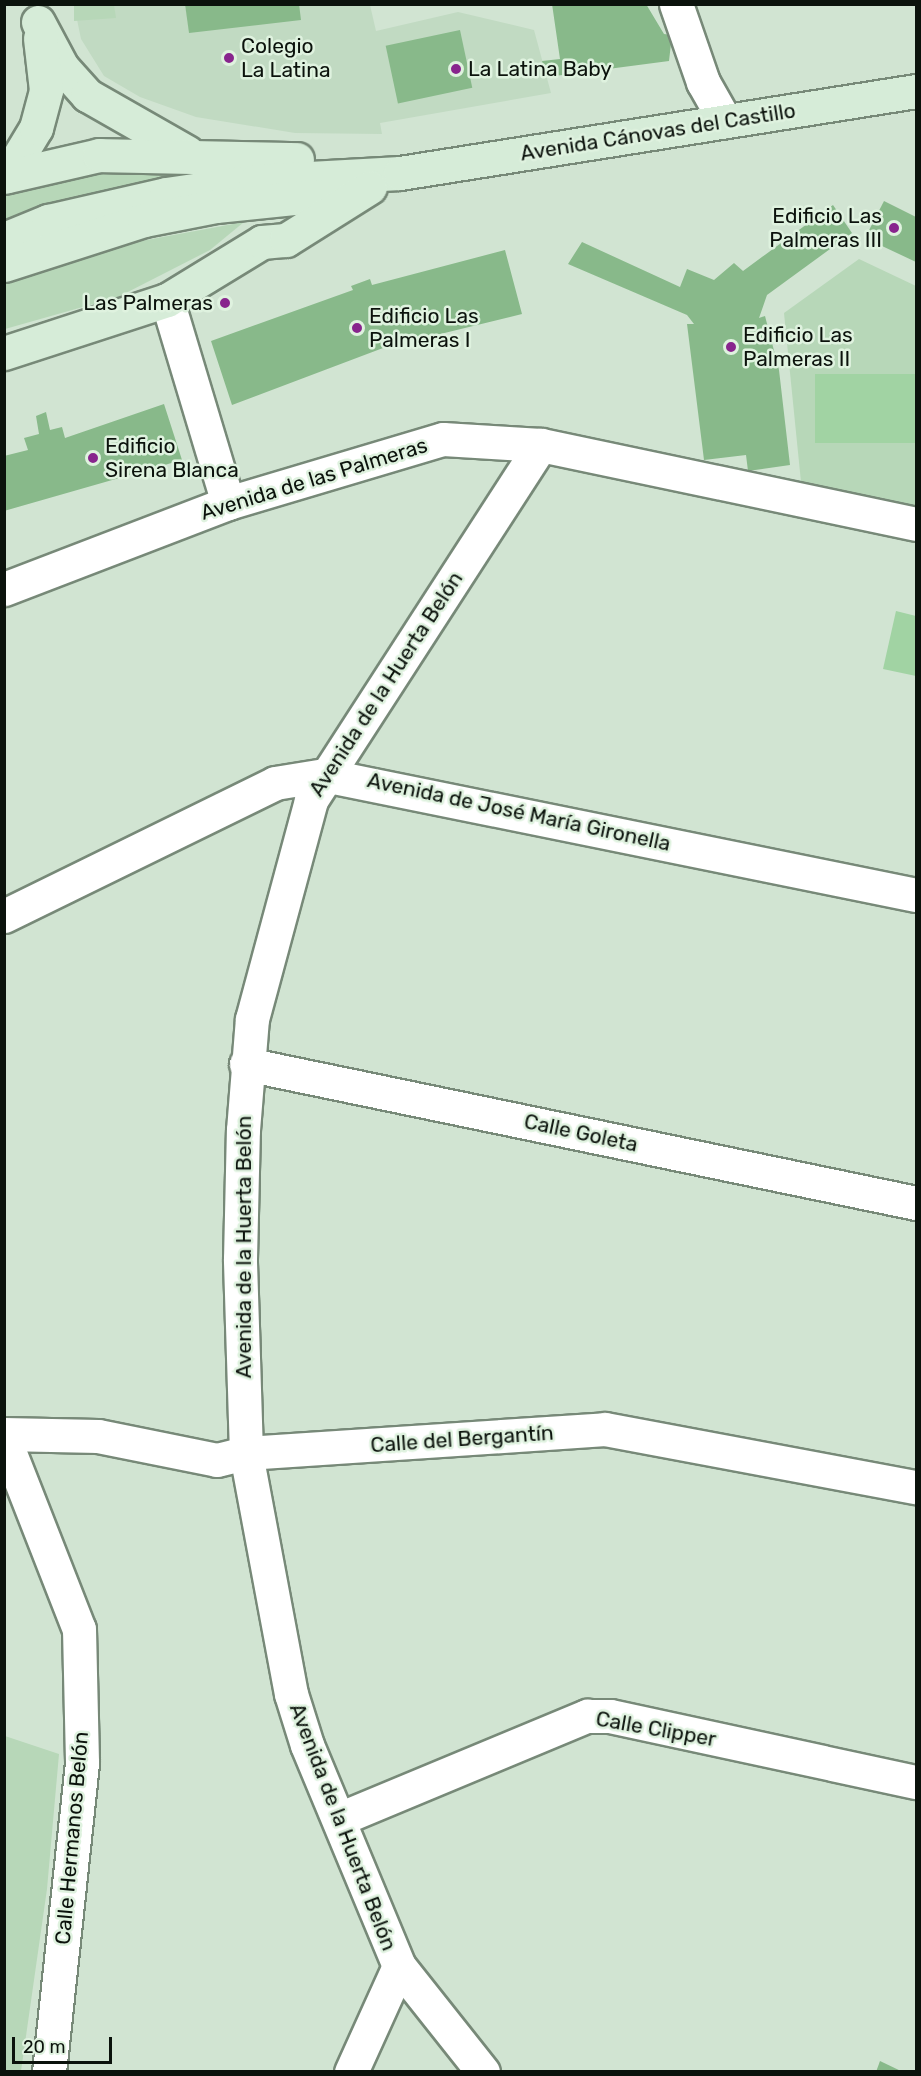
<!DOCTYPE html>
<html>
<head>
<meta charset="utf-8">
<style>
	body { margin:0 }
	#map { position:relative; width:921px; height:2076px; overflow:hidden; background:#d1e4d2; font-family:Rubik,sans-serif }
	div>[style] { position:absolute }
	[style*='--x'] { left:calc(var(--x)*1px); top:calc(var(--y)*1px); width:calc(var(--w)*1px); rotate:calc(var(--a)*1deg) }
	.built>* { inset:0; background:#c1dac2 }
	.green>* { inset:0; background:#b7d7b8 }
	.water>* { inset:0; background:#a1d3a3; transform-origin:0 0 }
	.building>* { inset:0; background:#88b98a; transform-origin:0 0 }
	.roads { filter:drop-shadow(2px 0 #778978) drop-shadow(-2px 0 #778978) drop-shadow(0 2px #778978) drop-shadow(0 -2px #778978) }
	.street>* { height:33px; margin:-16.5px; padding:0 16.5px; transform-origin:16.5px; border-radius:16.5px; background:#fff }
	.secondary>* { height:33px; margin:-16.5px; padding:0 16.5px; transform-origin:16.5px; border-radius:16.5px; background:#d6ecd8 }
	.dots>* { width:16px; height:16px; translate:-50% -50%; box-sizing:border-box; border:3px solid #dff2df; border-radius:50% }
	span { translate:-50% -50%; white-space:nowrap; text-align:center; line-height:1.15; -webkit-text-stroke:5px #dff2df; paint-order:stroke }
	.poi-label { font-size:21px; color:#0b120c }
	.left { translate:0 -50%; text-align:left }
	.right { translate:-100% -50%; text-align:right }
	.street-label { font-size:21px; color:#0b120c }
	.frame { position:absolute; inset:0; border:6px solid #0b120c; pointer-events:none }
	.scale { position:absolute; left:12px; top:2037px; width:100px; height:27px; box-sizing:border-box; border:3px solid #0b120c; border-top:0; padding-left:8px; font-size:18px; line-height:21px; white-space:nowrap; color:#0b120c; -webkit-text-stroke:4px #dff2df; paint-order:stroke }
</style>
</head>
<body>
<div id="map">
	<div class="built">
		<div style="clip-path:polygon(74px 5px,370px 5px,376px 31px,458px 12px,534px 30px,551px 93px,380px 123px,382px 134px,295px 133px,196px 117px,140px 97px,104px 76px,81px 39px)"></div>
	</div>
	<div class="green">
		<div style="clip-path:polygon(74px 5px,114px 5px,116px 18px,74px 21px)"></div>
		<div style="clip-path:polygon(88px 166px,183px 169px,189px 175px,5px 226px,4px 189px)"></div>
		<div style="clip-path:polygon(244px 222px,210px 250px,118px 297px,5px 329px,5px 280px,103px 248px)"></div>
		<div style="clip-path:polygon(859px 259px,916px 286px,916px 506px,801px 482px,784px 313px)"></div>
		<div style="clip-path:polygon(5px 1736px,59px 1754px,47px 1889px,21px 2071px,5px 2071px)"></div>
	</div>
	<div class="water">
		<div style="left:916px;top:374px;width:69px;height:101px;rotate:90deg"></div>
		<div style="clip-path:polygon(896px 611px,916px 616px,916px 676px,883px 669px)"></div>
	</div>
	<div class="building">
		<div style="clip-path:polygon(185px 4px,299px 4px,301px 20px,189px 33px)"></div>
		<div style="clip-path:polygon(552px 4px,646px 4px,664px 34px,672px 35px,669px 61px,547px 77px,542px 61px,560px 59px)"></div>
		<div style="left:460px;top:30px;width:59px;height:76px;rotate:78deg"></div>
		<div style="clip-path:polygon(884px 201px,916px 217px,916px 262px,865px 238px)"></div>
		<div style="clip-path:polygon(833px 205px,852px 233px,767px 295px,759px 318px,765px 316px,779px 370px,790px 465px,748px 471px,746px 455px,704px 460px,687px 324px,694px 324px,687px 315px,568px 264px,582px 242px,680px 287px,687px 269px,714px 280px,734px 263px,743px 271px)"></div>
		<div style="clip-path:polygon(505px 250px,522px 314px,383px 348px,232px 405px,211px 341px,353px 290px,351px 286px,370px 279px,372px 285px)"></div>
		<div style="clip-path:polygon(164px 404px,182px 460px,4px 511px,4px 456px,28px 450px,24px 438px,39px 434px,36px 416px,46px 412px,50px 430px,62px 427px,65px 438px)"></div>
		<div style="clip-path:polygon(880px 2061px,903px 2072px,876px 2072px)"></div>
	</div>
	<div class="roads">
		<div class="street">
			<div style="--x:676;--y:4;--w:83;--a:70.9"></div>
			<div style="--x:703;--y:82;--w:45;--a:60.6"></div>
			<div style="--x:167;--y:300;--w:212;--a:73.3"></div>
			<div style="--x:4;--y:589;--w:240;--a:-21"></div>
			<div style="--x:228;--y:503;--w:224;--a:-16.6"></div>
			<div style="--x:443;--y:439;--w:98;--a:3.5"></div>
			<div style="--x:541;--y:445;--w:383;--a:11.9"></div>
			<div style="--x:4;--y:916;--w:302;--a:-26.1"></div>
			<div style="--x:275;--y:783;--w:50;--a:-9.3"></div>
			<div style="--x:324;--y:775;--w:604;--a:11.46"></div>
			<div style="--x:246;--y:1064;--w:684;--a:11.72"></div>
			<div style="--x:4;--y:1434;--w:94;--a:1.2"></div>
			<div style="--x:98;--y:1436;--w:121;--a:11.4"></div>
			<div style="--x:217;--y:1460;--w:30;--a:-14"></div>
			<div style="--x:246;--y:1453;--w:360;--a:-3.8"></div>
			<div style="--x:605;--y:1429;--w:316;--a:10.6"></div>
			<div style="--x:4;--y:1438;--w:205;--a:68.6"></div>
			<div style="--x:79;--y:1629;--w:134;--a:88.7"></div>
			<div style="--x:82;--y:1763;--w:311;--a:96.1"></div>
			<div style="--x:339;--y:1819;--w:269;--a:-22.6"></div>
			<div style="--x:587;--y:1716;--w:23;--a:0"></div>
			<div style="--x:610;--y:1716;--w:313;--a:12.2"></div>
			<div style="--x:351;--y:2072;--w:116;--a:-65.6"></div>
			<div style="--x:483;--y:2072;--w:135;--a:-128.4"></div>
			<div style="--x:399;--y:1966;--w:239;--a:-112.6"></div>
			<div style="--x:307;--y:1745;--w:53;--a:-107.4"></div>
			<div style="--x:291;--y:1694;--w:245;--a:-100.6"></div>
			<div style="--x:246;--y:1453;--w:194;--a:-91.8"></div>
			<div style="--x:240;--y:1259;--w:129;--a:-88.7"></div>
			<div style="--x:243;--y:1130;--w:111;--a:-85.4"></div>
			<div style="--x:252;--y:1019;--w:227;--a:-74.9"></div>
			<div style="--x:311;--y:800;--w:423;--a:-57.1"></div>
		</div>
		<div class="secondary">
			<div style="--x:38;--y:22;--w:51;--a:61.9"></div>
			<div style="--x:62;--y:67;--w:38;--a:48"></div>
			<div style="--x:87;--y:95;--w:115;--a:29.7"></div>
			<div style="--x:7;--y:176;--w:56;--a:-58.9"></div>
			<div style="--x:36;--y:128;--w:39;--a:-75"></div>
			<div style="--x:46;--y:90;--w:52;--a:-96.6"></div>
			<div style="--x:4;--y:177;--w:98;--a:-13"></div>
			<div style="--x:99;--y:155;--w:198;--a:1.2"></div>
			<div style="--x:4;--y:239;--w:48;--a:-22.2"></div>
			<div style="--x:48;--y:221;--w:121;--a:-12.9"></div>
			<div style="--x:166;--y:194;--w:90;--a:-8.3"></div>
			<div style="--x:255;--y:181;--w:145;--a:-3.2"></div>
			<div style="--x:400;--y:173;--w:522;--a:-9.03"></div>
			<div style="--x:4;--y:265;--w:147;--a:-17.8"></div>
			<div style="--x:144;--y:220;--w:73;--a:-11"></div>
			<div style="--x:216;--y:206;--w:100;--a:-5.8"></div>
			<div style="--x:4;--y:353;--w:171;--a:-18"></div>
			<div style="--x:167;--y:300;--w:111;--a:-31.4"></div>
			<div style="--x:262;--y:242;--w:24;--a:-5"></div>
			<div style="--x:286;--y:240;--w:99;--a:-32.2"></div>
		</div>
	</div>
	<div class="dots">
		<div style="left:229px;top:58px;background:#88258d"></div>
		<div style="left:456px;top:69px;background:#88258d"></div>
		<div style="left:894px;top:228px;background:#88258d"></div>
		<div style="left:225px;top:303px;background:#88258d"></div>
		<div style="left:357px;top:328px;background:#88258d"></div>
		<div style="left:731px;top:347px;background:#88258d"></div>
		<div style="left:93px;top:458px;background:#88258d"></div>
	</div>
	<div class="poi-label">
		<span class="left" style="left:241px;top:58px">Colegio<br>La Latina</span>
		<span class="left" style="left:468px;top:69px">La Latina Baby</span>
		<span class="right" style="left:882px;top:228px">Edificio Las<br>Palmeras III</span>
		<span class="right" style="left:213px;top:303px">Las Palmeras</span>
		<span class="left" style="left:369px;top:328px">Edificio Las<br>Palmeras I</span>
		<span class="left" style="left:743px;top:347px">Edificio Las<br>Palmeras II</span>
		<span class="left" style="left:105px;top:458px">Edificio<br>Sirena Blanca</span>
	</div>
	<div class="street-label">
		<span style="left:658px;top:132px;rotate:-9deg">Avenida Cánovas del Castillo</span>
		<span style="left:314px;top:479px;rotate:-17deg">Avenida de las Palmeras</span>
		<span style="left:386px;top:684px;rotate:-57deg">Avenida de la Huerta Belón</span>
		<span style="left:519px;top:812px;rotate:12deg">Avenida de José María Gironella</span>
		<span style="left:581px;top:1133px;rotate:12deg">Calle Goleta</span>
		<span style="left:244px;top:1247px;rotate:-90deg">Avenida de la Huerta Belón</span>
		<span style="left:462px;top:1439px;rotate:-4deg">Calle del Bergantín</span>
		<span style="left:656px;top:1729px;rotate:10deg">Calle Clipper</span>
		<span style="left:343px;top:1827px;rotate:69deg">Avenida de la Huerta Belón</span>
		<span style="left:72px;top:1838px;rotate:-85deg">Calle Hermanos Belón</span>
	</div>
	<div class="frame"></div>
	<div class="scale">20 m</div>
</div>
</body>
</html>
